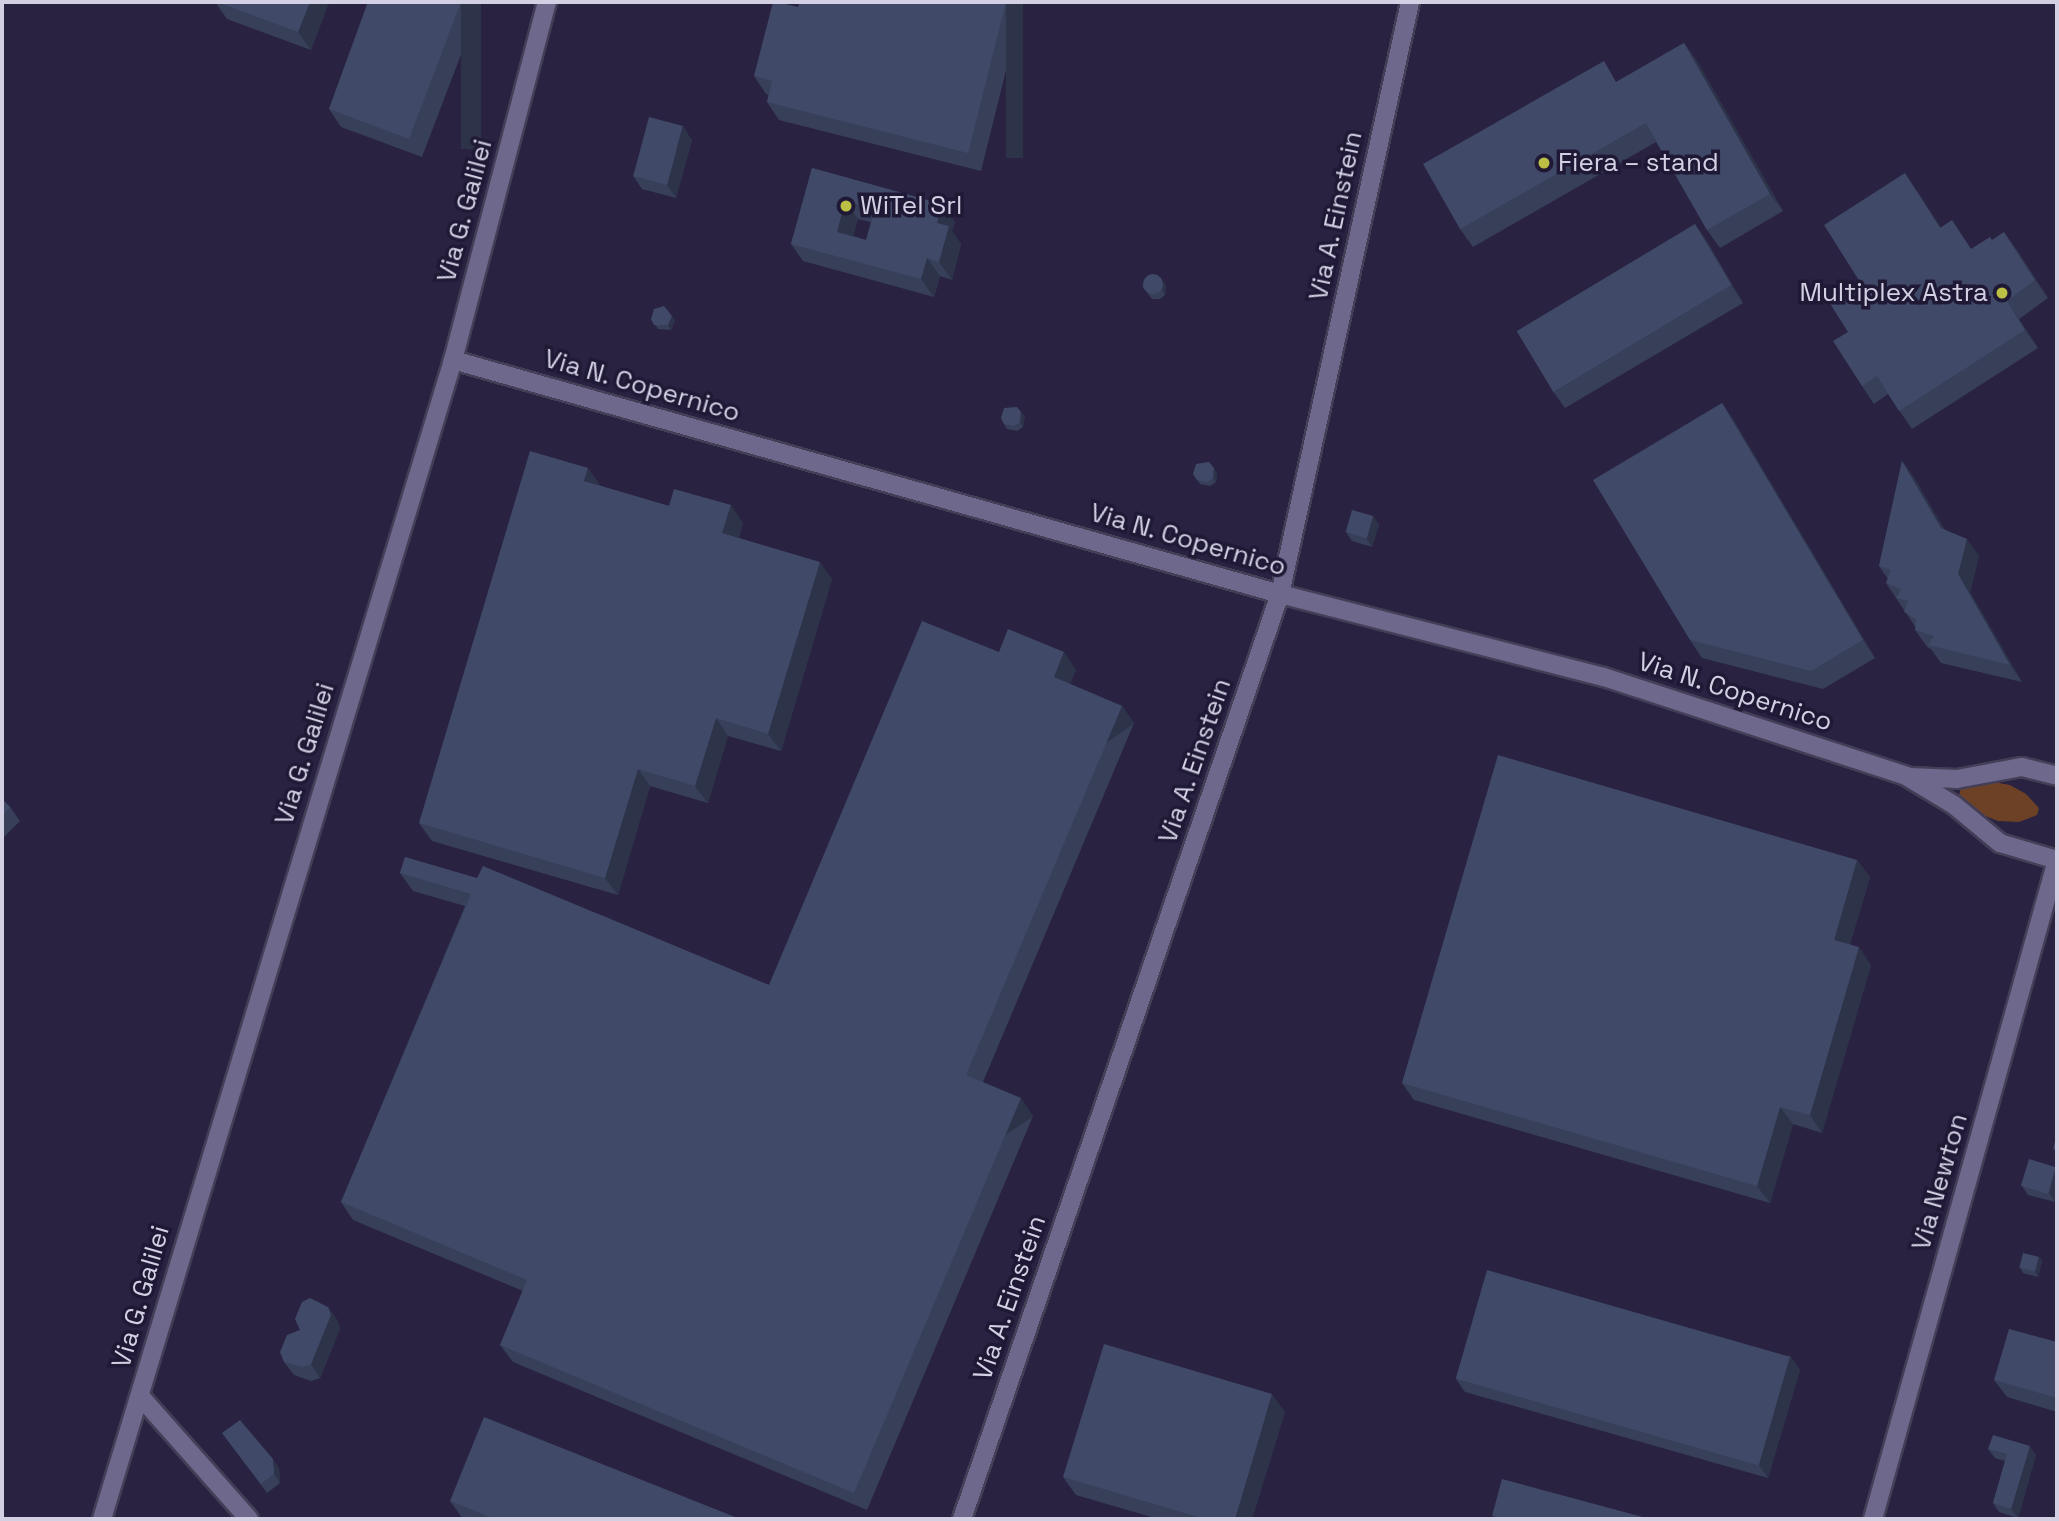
<!DOCTYPE html>
<html>
<head>
<meta charset="utf-8">
<style>
	body { margin:0 }
	#map { position:relative; width:2059px; height:1521px; overflow:hidden; background:#292341; font-family:"Space Grotesk",sans-serif }
	div>[style] { position:absolute }
	[style*='--x'] { left:calc(var(--x)*1px); top:calc(var(--y)*1px); width:calc(var(--w)*1px); rotate:calc(var(--a)*1deg) }
	.green>* { inset:0; background:#6d4126 }
	.roads { filter:drop-shadow(2px 0 #443e57) drop-shadow(-2px 0 #443e57) drop-shadow(0 2px #443e57) drop-shadow(0 -2px #443e57) }
	.minor>* { height:18px; margin:-9px; padding:0 9px; transform-origin:9px; border-radius:9px; background:#6e698c }
	.wall>* { inset:0; background:#373f59 }
	.shaded-wall>* { inset:0; background:#2d3349; transform-origin:0 0 }
	.building>* { inset:0; background:#404968; transform-origin:0 0 }
	.round { border-radius:50% }
	.dots>* { width:19px; height:19px; translate:-50% -50%; box-sizing:border-box; border:4px solid #1f1936; border-radius:50% }
	span { translate:-50% -50%; white-space:nowrap; text-align:center; line-height:1.15; -webkit-text-stroke:7px #1f1936; paint-order:stroke }
	.poi-label { font-size:26px; color:#d3d0e4 }
	.left { translate:0 -50%; text-align:left }
	.right { translate:-100% -50%; text-align:right }
	.street-label { font-size:26px; color:#d3d0e4 }
	.frame { position:absolute; inset:0; border:4px solid #d3d0e4; pointer-events:none }
</style>
</head>
<body>
<div id="map">
	<div class="green">
		<div style="clip-path:polygon(1988px 781px,2010px 785px,2026px 794px,2039px 808px,2037px 815px,2019px 822px,1998px 821px,1978px 813px,1959px 796px,1961px 787px)"></div>
	</div>
	<div class="roads">
		<div class="minor">
			<div style="--x:453;--y:360;--w:859;--a:15.8"></div>
			<div style="--x:1280;--y:594;--w:334;--a:14.4"></div>
			<div style="--x:1604;--y:677;--w:318;--a:18.1"></div>
			<div style="--x:1906;--y:776;--w:56;--a:31.1"></div>
			<div style="--x:1954;--y:805;--w:60;--a:39.6"></div>
			<div style="--x:2000;--y:843;--w:59;--a:16.6"></div>
			<div style="--x:1910;--y:777;--w:47;--a:2.4"></div>
			<div style="--x:1957;--y:779;--w:66;--a:-10.5"></div>
			<div style="--x:2022;--y:767;--w:36;--a:14"></div>
			<div style="--x:140;--y:1396;--w:164;--a:48.5"></div>
			<div style="--x:102;--y:1519;--w:1211;--a:-73.15"></div>
			<div style="--x:453;--y:360;--w:370;--a:-75.3"></div>
			<div style="--x:962;--y:1519;--w:978;--a:-71.03"></div>
			<div style="--x:1280;--y:594;--w:606;--a:-77.61"></div>
			<div style="--x:1873;--y:1519;--w:684;--a:-74.4"></div>
		</div>
	</div>
	<div class="wall">
		<div style="clip-path:polygon(215px 2px,329px 2px,311px 50px,227px 19px)"></div>
		<div style="clip-path:polygon(368px 2px,481px 2px,422px 157px,341px 127px,329px 109px)"></div>
		<div style="clip-path:polygon(800px 2px,1023px 2px,981px 171px,779px 120px,767px 102px,769px 95px,766px 94px,754px 76px,798px 7px)"></div>
		<div style="clip-path:polygon(1684px 43px,1697px 61px,1783px 211px,1720px 248px,1707px 230px,1656px 142px,1473px 247px,1460px 229px,1618px 81px)"></div>
		<div style="clip-path:polygon(692px 140px,676px 198px,642px 189px,633px 176px)"></div>
		<div style="clip-path:polygon(evenodd,812px 168px,942px 204px,955px 222px,952px 231px,961px 244px,952px 280px,940px 276px,934px 297px,803px 261px,791px 244px,812px 168px,858px 219px,871px 222px,866px 240px,853px 236px,858px 219px)"></div>
		<div style="clip-path:polygon(1917px 191px,1941px 228px,1971px 249px,1993px 240px,2017px 250px,2048px 298px,2019px 319px,2038px 348px,1912px 429px,1888px 394px,1874px 404px,1862px 386px,1848px 332px,1860px 282px)"></div>
		<div style="clip-path:polygon(1695px 224px,1707px 241px,1743px 303px,1565px 408px,1552px 390px)"></div>
		<div style="clip-path:polygon(1166px 285px,1165px 295px,1160px 299px,1152px 299px,1142px 286px)"></div>
		<div style="clip-path:polygon(651px 319px,675px 321px,671px 330px,658px 329px)"></div>
		<div style="clip-path:polygon(1722px 403px,1734px 421px,1875px 658px,1823px 689px,1702px 658px,1690px 640px)"></div>
		<div style="clip-path:polygon(1025px 416px,1023px 427px,1017px 431px,1007px 429px,1004px 424px)"></div>
		<div style="clip-path:polygon(1902px 461px,1915px 479px,1944px 529px,1979px 556px,1970px 592px,2022px 682px,1941px 663px,1931px 649px,1928px 648px,1915px 630px,1916px 628px,1886px 583px,1888px 579px,1879px 566px)"></div>
		<div style="clip-path:polygon(1217px 472px,1216px 482px,1210px 486px,1200px 484px,1193px 474px)"></div>
		<div style="clip-path:polygon(601px 486px,669px 506px,743px 523px,739px 538px,832px 579px,781px 751px,728px 736px,708px 803px,650px 786px,618px 895px,432px 841px,419px 823px)"></div>
		<div style="clip-path:polygon(1373px 516px,1379px 525px,1372px 547px,1352px 541px,1346px 532px)"></div>
		<div style="clip-path:polygon(999px 652px,1076px 670px,1070px 684px,1122px 706px,1134px 723px,983px 1082px,1033px 1116px,867px 1510px,513px 1362px,500px 1345px,523px 1291px,353px 1220px,341px 1202px,465px 906px,413px 891px,400px 873px,405px 857px,769px 985px)"></div>
		<div style="clip-path:polygon(2px 799px,10px 807px,20px 821px,2px 839px)"></div>
		<div style="clip-path:polygon(1857px 860px,1870px 877px,1850px 944px,1871px 965px,1822px 1133px,1793px 1124px,1770px 1203px,1414px 1100px,1402px 1083px)"></div>
		<div style="clip-path:polygon(2056px 1167px,2057px 1196px,2055px 1202px,2028px 1195px,2022px 1186px)"></div>
		<div style="clip-path:polygon(2039px 1257px,2042px 1261px,2038px 1277px,2023px 1273px,2020px 1268px)"></div>
		<div style="clip-path:polygon(328px 1307px,337px 1320px,340px 1329px,320px 1378px,311px 1381px,294px 1375px,284px 1362px,300px 1330px)"></div>
		<div style="clip-path:polygon(2057px 1342px,2057px 1412px,2007px 1397px,1994px 1380px)"></div>
		<div style="clip-path:polygon(1790px 1356px,1800px 1370px,1768px 1478px,1465px 1392px,1456px 1379px)"></div>
		<div style="clip-path:polygon(1285px 1412px,1252px 1519px,1158px 1519px,1076px 1495px,1063px 1477px)"></div>
		<div style="clip-path:polygon(222px 1433px,279px 1468px,280px 1483px,267px 1493px)"></div>
		<div style="clip-path:polygon(1988px 1449px,2036px 1455px,2018px 1518px,1999px 1512px,1993px 1503px,2005px 1461px,1995px 1458px)"></div>
		<div style="clip-path:polygon(450px 1501px,740px 1519px,463px 1519px)"></div>
	</div>
	<div class="shaded-wall">
		<div style="clip-path:polygon(310px 2px,329px 2px,311px 50px,298px 32px)"></div>
		<div style="left:461px;top:2px;width:20px;height:147px"></div>
		<div style="left:1006px;top:2px;width:17px;height:156px"></div>
		<div style="clip-path:polygon(1684px 43px,1697px 61px,1783px 211px,1770px 194px)"></div>
		<div style="clip-path:polygon(683px 126px,692px 140px,676px 198px,667px 185px)"></div>
		<div style="clip-path:polygon(1905px 173px,1917px 191px,1952px 246px,1940px 228px)"></div>
		<div style="clip-path:polygon(845px 201px,858px 219px,849px 250px,837px 232px)"></div>
		<div style="clip-path:polygon(942px 204px,955px 222px,952px 231px,961px 244px,952px 280px,939px 262px,937px 223px)"></div>
		<div style="clip-path:polygon(1695px 224px,1707px 241px,1743px 303px,1731px 285px)"></div>
		<div style="clip-path:polygon(2004px 232px,2017px 250px,2048px 298px,2035px 280px)"></div>
		<div style="clip-path:polygon(927px 258px,940px 276px,934px 297px,921px 279px)"></div>
		<div style="clip-path:polygon(1163px 280px,1166px 285px,1165px 295px,1162px 290px)"></div>
		<div style="clip-path:polygon(2007px 301px,2019px 319px,2038px 348px,2025px 330px)"></div>
		<div style="clip-path:polygon(672px 316px,675px 321px,671px 330px,668px 325px)"></div>
		<div style="clip-path:polygon(1722px 403px,1734px 421px,1875px 658px,1863px 640px)"></div>
		<div style="clip-path:polygon(1021px 412px,1025px 416px,1023px 427px,1020px 422px)"></div>
		<div style="clip-path:polygon(1902px 461px,1915px 479px,1953px 546px,1941px 528px)"></div>
		<div style="clip-path:polygon(588px 468px,601px 486px,584px 481px)"></div>
		<div style="clip-path:polygon(1214px 468px,1217px 472px,1216px 482px,1213px 478px)"></div>
		<div style="clip-path:polygon(731px 505px,743px 523px,735px 551px,722px 533px)"></div>
		<div style="clip-path:polygon(1373px 516px,1379px 525px,1372px 547px,1366px 538px)"></div>
		<div style="clip-path:polygon(1967px 539px,1979px 556px,1970px 592px,2022px 682px,2010px 665px,1958px 574px)"></div>
		<div style="clip-path:polygon(820px 562px,832px 579px,781px 751px,768px 734px)"></div>
		<div style="clip-path:polygon(1064px 652px,1076px 670px,1066px 695px,1054px 677px)"></div>
		<div style="left:1122px;top:706px;width:21px;height:401px;rotate:55deg"></div>
		<div style="clip-path:polygon(716px 718px,728px 736px,708px 803px,695px 786px)"></div>
		<div style="clip-path:polygon(638px 769px,650px 786px,618px 895px,605px 878px)"></div>
		<div style="clip-path:polygon(1857px 860px,1870px 877px,1846px 957px,1834px 940px)"></div>
		<div style="clip-path:polygon(1859px 947px,1871px 965px,1822px 1133px,1810px 1115px)"></div>
		<div style="left:1021px;top:1098px;width:22px;height:429px;rotate:56deg"></div>
		<div style="clip-path:polygon(1780px 1107px,1793px 1124px,1770px 1203px,1757px 1186px)"></div>
		<div style="clip-path:polygon(2056px 1167px,2057px 1196px,2055px 1202px,2049px 1193px)"></div>
		<div style="clip-path:polygon(2039px 1257px,2042px 1261px,2038px 1277px,2035px 1272px)"></div>
		<div style="clip-path:polygon(328px 1307px,337px 1320px,340px 1329px,320px 1378px,311px 1364px)"></div>
		<div style="clip-path:polygon(1790px 1356px,1800px 1370px,1768px 1478px,1759px 1465px)"></div>
		<div style="clip-path:polygon(1272px 1394px,1285px 1412px,1252px 1519px,1235px 1519px)"></div>
		<div style="clip-path:polygon(2030px 1446px,2036px 1455px,2018px 1518px,2011px 1509px)"></div>
		<div style="clip-path:polygon(273px 1459px,279px 1468px,280px 1483px,274px 1474px)"></div>
	</div>
	<div class="building">
		<div style="clip-path:polygon(217px 2px,310px 2px,298px 32px)"></div>
		<div style="clip-path:polygon(368px 2px,461px 2px,409px 139px,329px 109px)"></div>
		<div style="clip-path:polygon(773px 2px,777px 2px,798px 7px,800px 2px,1006px 2px,968px 153px,767px 102px,772px 81px,754px 76px)"></div>
		<div style="clip-path:polygon(1684px 43px,1770px 194px,1707px 230px,1646px 123px,1460px 229px,1423px 164px,1604px 61px,1616px 82px)"></div>
		<div style="left:649px;top:117px;width:35px;height:61px;rotate:15deg"></div>
		<div style="clip-path:polygon(evenodd,812px 168px,942px 204px,937px 223px,949px 226px,939px 262px,927px 258px,921px 279px,791px 244px,812px 168px,845px 201px,875px 209px,866px 240px,837px 232px,845px 201px)"></div>
		<div style="clip-path:polygon(1905px 173px,1940px 228px,1952px 220px,1971px 249px,1990px 237px,1992px 240px,2004px 232px,2035px 280px,2007px 301px,2025px 330px,1899px 411px,1877px 376px,1862px 386px,1833px 341px,1848px 332px,1829px 302px,1860px 282px,1824px 225px)"></div>
		<div style="left:1695px;top:224px;width:71px;height:208px;rotate:59deg"></div>
		<div class="round" style="left:1143px;top:274px;width:20px;height:20px"></div>
		<div style="clip-path:polygon(664px 306px,672px 316px,668px 325px,654px 325px,651px 319px,654px 309px)"></div>
		<div style="clip-path:polygon(1722px 403px,1863px 640px,1811px 671px,1690px 640px,1593px 480px)"></div>
		<div style="clip-path:polygon(1017px 407px,1021px 412px,1020px 422px,1014px 426px,1004px 424px,1001px 418px,1004px 408px)"></div>
		<div style="clip-path:polygon(530px 451px,588px 468px,584px 481px,669px 506px,674px 489px,731px 505px,722px 533px,820px 562px,768px 734px,716px 718px,695px 786px,638px 769px,605px 878px,419px 823px)"></div>
		<div style="clip-path:polygon(1902px 461px,1941px 528px,1967px 539px,1958px 574px,2010px 665px,1928px 645px,1934px 636px,1915px 630px,1916px 619px,1904px 612px,1908px 601px,1896px 598px,1901px 589px,1886px 583px,1891px 570px,1879px 566px)"></div>
		<div style="clip-path:polygon(1209px 462px,1214px 468px,1213px 478px,1207px 482px,1197px 480px,1193px 474px,1196px 464px)"></div>
		<div style="left:1352px;top:510px;width:22px;height:23px;rotate:16deg"></div>
		<div style="clip-path:polygon(922px 621px,999px 652px,1008px 629px,1064px 652px,1054px 677px,1122px 706px,966px 1075px,1021px 1098px,854px 1493px,500px 1345px,527px 1280px,341px 1202px,471px 894px,400px 873px,405px 857px,477px 878px,483px 866px,769px 985px)"></div>
		<div style="clip-path:polygon(1498px 755px,1857px 860px,1834px 940px,1859px 947px,1810px 1115px,1780px 1107px,1757px 1186px,1402px 1083px)"></div>
		<div style="clip-path:polygon(2px 799px,10px 807px,2px 816px)"></div>
		<div style="clip-path:polygon(2057px 1133px,2057px 1151px,2053px 1149px)"></div>
		<div style="left:2029px;top:1159px;width:28px;height:28px;rotate:17deg"></div>
		<div style="left:2023px;top:1253px;width:16px;height:15px;rotate:14deg"></div>
		<div style="left:1487px;top:1270px;width:315px;height:113px;rotate:16deg"></div>
		<div style="clip-path:polygon(310px 1298px,328px 1307px,331px 1315px,311px 1364px,302px 1367px,284px 1362px,280px 1352px,287px 1335px,300px 1330px,295px 1319px,302px 1302px)"></div>
		<div style="clip-path:polygon(2009px 1329px,2057px 1342px,2057px 1398px,1994px 1380px)"></div>
		<div style="clip-path:polygon(1104px 1344px,1272px 1394px,1235px 1519px,1205px 1519px,1063px 1477px)"></div>
		<div style="clip-path:polygon(484px 1417px,740px 1519px,495px 1519px,450px 1501px)"></div>
		<div style="clip-path:polygon(240px 1420px,273px 1459px,274px 1474px,261px 1484px,222px 1433px)"></div>
		<div style="clip-path:polygon(1993px 1435px,2030px 1446px,2011px 1509px,1993px 1503px,2007px 1454px,1988px 1449px)"></div>
		<div style="clip-path:polygon(1502px 1479px,1650px 1519px,1504px 1519px,1492px 1516px)"></div>
	</div>
	<div class="dots">
		<div style="left:1544px;top:163px;background:#bbc044"></div>
		<div style="left:846px;top:206px;background:#bbc044"></div>
		<div style="left:2002px;top:293px;background:#bbc044"></div>
	</div>
	<div class="poi-label">
		<span class="left" style="left:1558px;top:163px">Fiera – stand</span>
		<span class="left" style="left:860px;top:206px">WiTel Srl</span>
		<span class="right" style="left:1988px;top:293px">Multiplex Astra</span>
	</div>
	<div class="street-label">
		<span style="left:465px;top:211px;rotate:-75deg">Via G. Galilei</span>
		<span style="left:1336px;top:216px;rotate:-78deg">Via A. Einstein</span>
		<span style="left:642px;top:386px;rotate:16deg">Via N. Copernico</span>
		<span style="left:1188px;top:540px;rotate:16deg">Via N. Copernico</span>
		<span style="left:1735px;top:692px;rotate:18deg">Via N. Copernico</span>
		<span style="left:305px;top:754px;rotate:-73deg">Via G. Galilei</span>
		<span style="left:1195px;top:761px;rotate:-71deg">Via A. Einstein</span>
		<span style="left:1940px;top:1182px;rotate:-74deg">Via Newton</span>
		<span style="left:141px;top:1297px;rotate:-74deg">Via G. Galilei</span>
		<span style="left:1010px;top:1298px;rotate:-71deg">Via A. Einstein</span>
	</div>
	<div class="frame"></div>
</div>
</body>
</html>
